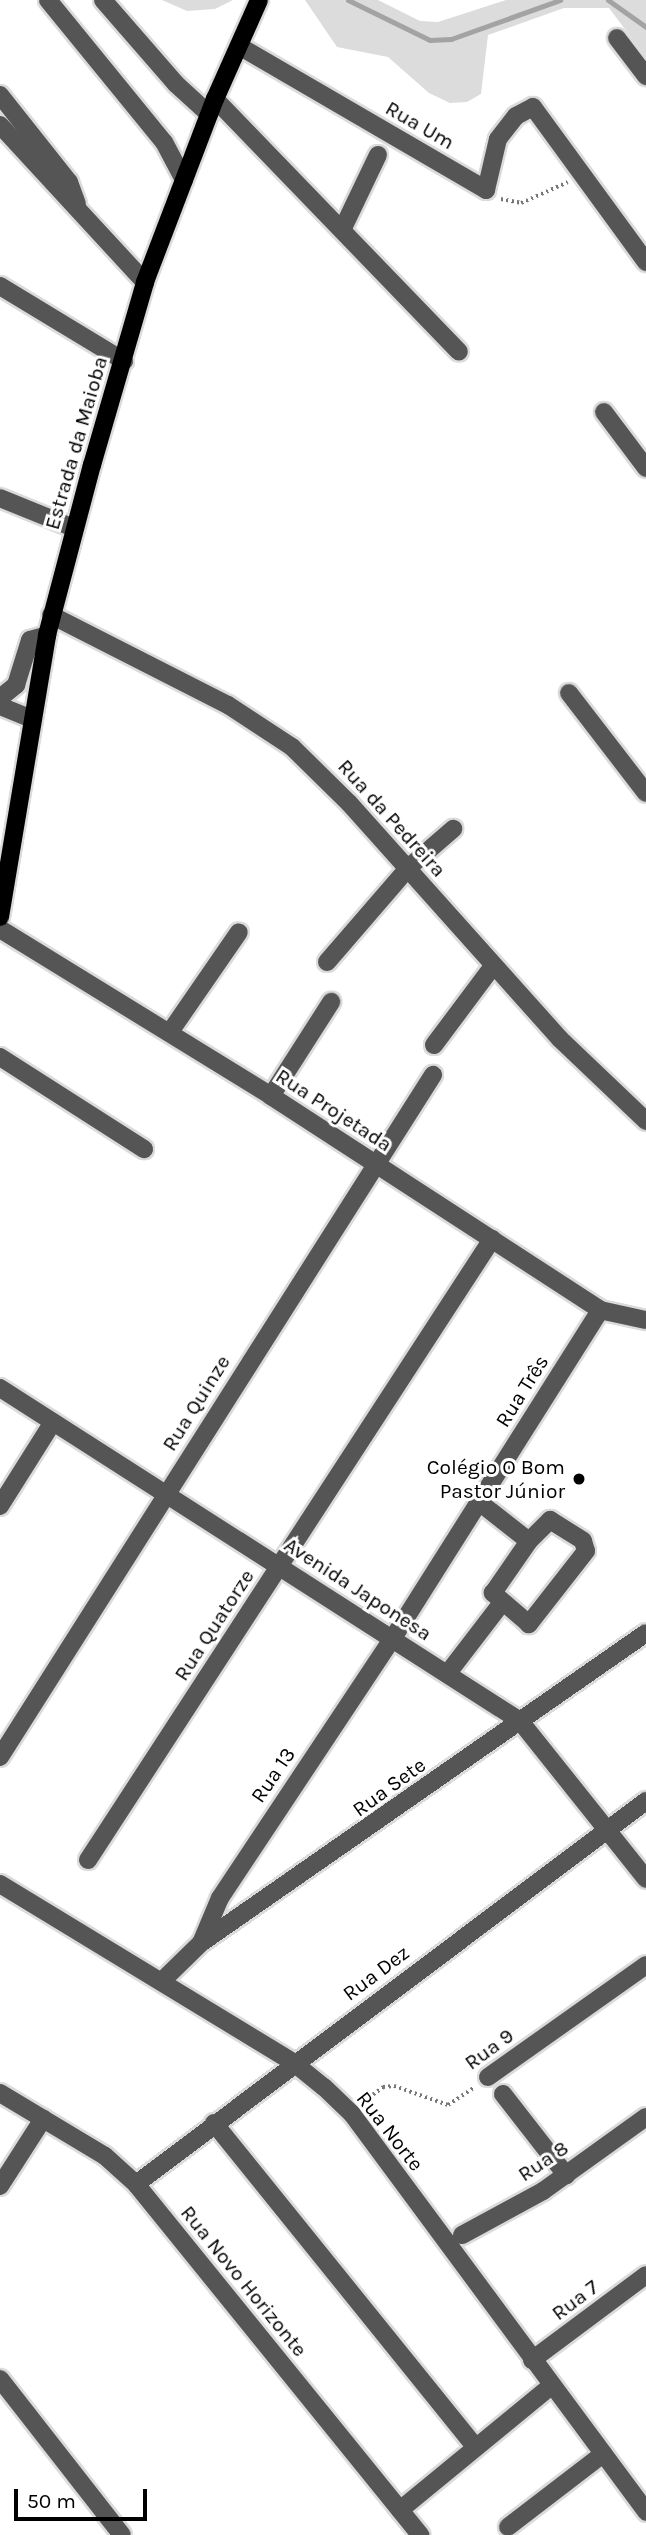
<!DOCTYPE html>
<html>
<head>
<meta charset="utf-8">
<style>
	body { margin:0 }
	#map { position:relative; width:646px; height:2535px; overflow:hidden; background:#fff; font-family:Karla,sans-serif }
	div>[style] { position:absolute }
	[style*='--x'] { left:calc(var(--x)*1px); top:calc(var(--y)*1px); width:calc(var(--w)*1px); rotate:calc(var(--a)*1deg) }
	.green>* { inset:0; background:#dcdcdc }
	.stream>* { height:5px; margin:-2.5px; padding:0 2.5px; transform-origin:2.5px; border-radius:2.5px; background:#a3a3a3 }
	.path>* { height:3.5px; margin-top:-1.75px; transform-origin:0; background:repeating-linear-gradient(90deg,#777 0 2px,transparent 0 5.5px) }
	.roads { filter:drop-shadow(2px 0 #dbdbdb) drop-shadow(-2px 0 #dbdbdb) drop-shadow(0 2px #dbdbdb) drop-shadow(0 -2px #dbdbdb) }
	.minor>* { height:18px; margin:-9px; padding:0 9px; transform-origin:9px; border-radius:9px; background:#555 }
	.major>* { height:18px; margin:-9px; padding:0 9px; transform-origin:9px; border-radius:9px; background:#000 }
	.dots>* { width:19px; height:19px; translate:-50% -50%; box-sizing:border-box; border:4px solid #fff; border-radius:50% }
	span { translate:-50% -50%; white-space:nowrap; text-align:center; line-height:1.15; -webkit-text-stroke:6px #fff; paint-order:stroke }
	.street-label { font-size:21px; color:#000 }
	.poi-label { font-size:21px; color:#000 }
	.right { translate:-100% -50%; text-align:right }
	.scale { position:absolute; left:14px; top:2489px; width:133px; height:32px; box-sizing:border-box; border:4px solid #000; border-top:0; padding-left:9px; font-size:21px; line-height:24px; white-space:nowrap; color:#000; -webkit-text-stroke:5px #fff; paint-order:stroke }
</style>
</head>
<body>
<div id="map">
	<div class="green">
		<div style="clip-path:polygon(162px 0,233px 0,215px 9px,187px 11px)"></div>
		<div style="clip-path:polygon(305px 0,378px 0,420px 21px,438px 22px,506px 0,646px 0,646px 57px,609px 8px,564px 8px,488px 35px,481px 94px,467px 102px,450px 103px,429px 93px,388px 57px,337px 47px)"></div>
	</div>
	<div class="stream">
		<div style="--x:348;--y:0;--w:91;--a:26"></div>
		<div style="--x:430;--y:40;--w:21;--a:-3"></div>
		<div style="--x:451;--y:39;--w:116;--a:-19.7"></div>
		<div style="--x:608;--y:0;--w:47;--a:35.4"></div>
	</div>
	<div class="path">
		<div style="--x:501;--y:199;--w:20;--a:11"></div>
		<div style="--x:521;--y:203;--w:51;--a:-24.1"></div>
		<div style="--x:364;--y:2101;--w:24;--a:-36"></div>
		<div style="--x:383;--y:2087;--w:11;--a:-5"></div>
		<div style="--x:394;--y:2086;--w:57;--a:19.4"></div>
		<div style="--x:448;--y:2105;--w:32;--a:-34"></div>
	</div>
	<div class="roads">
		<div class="minor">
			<div style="--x:48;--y:0;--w:183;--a:50.8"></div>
			<div style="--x:164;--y:142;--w:43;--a:62.2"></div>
			<div style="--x:103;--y:0;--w:111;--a:49"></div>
			<div style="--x:176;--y:84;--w:45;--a:42.3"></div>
			<div style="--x:617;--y:38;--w:48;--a:52.7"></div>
			<div style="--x:239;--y:46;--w:286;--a:30.2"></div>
			<div style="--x:486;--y:190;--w:52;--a:-76.8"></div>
			<div style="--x:498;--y:139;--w:29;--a:-52"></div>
			<div style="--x:516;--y:116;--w:19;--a:-28"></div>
			<div style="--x:533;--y:107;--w:192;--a:53.9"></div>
			<div style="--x:0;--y:95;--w:111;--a:51.6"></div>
			<div style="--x:69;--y:182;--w:23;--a:70"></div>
			<div style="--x:215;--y:99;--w:351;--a:46"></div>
			<div style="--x:0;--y:125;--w:214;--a:47.3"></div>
			<div style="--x:343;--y:228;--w:81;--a:-64.4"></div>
			<div style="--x:0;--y:286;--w:145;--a:31.2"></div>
			<div style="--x:604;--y:412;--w:70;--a:53.1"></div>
			<div style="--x:0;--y:498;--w:80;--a:22.1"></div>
			<div style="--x:51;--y:615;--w:199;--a:27"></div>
			<div style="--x:228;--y:705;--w:77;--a:33.3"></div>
			<div style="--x:292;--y:747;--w:80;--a:44.5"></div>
			<div style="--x:349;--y:803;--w:317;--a:48.2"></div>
			<div style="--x:560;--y:1039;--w:119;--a:43.6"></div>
			<div style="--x:569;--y:693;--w:126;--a:52.4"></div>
			<div style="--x:0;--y:698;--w:21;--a:-39"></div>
			<div style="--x:16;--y:685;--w:47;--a:-72.7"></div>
			<div style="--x:30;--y:640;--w:18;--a:-16"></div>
			<div style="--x:0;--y:706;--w:35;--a:22"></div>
			<div style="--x:0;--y:929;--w:318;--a:31.6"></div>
			<div style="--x:271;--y:1096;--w:392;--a:33"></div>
			<div style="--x:600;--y:1310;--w:47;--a:12.3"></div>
			<div style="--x:327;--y:962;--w:124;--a:-49.2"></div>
			<div style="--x:408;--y:868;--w:60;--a:-40.9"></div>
			<div style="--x:170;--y:1032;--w:121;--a:-55.4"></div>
			<div style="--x:434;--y:1045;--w:99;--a:-53.2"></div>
			<div style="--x:0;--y:1057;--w:171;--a:32.6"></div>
			<div style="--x:271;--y:1096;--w:112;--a:-57.4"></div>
			<div style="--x:0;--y:1388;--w:617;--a:32.63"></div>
			<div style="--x:520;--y:1721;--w:202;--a:51.4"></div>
			<div style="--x:479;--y:1502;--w:63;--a:38"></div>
			<div style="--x:0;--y:1506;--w:99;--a:-57.8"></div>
			<div style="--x:550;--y:1520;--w:39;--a:32"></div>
			<div style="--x:583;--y:1541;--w:10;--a:73"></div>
			<div style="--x:586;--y:1551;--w:93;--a:128"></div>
			<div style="--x:529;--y:1624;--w:48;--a:-139.3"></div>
			<div style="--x:493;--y:1593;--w:63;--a:-55.3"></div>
			<div style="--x:529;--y:1541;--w:30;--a:-45"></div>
			<div style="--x:448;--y:1673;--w:87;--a:-52.5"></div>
			<div style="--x:0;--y:1757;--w:808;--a:-57.59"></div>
			<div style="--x:88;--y:1860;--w:741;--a:-56.95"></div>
			<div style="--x:0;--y:1884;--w:344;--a:31.3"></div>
			<div style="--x:294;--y:2063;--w:38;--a:39"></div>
			<div style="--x:324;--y:2087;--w:39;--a:44"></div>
			<div style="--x:352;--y:2114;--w:495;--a:53.5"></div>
			<div style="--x:201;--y:1943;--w:49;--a:-67.1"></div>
			<div style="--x:220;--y:1898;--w:312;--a:-56.4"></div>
			<div style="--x:393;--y:1638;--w:388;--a:-57.7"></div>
			<div style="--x:162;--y:1981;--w:54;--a:-44.3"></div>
			<div style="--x:201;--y:1943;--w:542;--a:-34.86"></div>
			<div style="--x:488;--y:2077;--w:194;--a:-35.3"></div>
			<div style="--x:0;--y:2093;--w:122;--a:31"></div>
			<div style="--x:105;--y:2156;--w:42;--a:42.1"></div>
			<div style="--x:136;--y:2184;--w:452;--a:51"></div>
			<div style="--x:503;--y:2094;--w:103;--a:52.1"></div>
			<div style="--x:214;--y:2123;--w:416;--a:51.1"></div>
			<div style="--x:136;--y:2184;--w:638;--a:-36.91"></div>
			<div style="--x:0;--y:2186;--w:80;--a:-57.3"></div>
			<div style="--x:462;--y:2235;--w:92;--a:-28.5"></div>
			<div style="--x:543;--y:2191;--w:127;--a:-35.7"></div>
			<div style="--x:532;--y:2360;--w:142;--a:-36.7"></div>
			<div style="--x:0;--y:2379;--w:198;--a:52"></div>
			<div style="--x:400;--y:2510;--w:195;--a:-39.4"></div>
			<div style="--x:508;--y:2527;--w:120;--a:-37.5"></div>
		</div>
		<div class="major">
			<div style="--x:0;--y:917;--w:286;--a:-80.5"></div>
			<div style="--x:47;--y:635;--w:176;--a:-75.2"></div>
			<div style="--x:92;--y:465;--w:191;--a:-73.8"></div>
			<div style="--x:145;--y:282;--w:196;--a:-69.1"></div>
			<div style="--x:215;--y:99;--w:108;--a:-66"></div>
		</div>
	</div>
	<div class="dots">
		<div style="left:579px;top:1479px;background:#000"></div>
	</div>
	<div class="street-label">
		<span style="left:420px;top:125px;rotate:30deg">Rua Um</span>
		<span style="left:76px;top:443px;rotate:-74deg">Estrada da Maioba</span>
		<span style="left:392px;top:818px;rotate:48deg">Rua da Pedreira</span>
		<span style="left:334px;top:1110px;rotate:33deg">Rua Projetada</span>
		<span style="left:522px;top:1391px;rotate:-58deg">Rua Três</span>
		<span style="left:196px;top:1403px;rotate:-58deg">Rua Quinze</span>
		<span style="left:358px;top:1589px;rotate:33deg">Avenida Japonesa</span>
		<span style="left:214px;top:1625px;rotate:-57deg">Rua Quatorze</span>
		<span style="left:273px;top:1775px;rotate:-56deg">Rua 13</span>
		<span style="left:389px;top:1787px;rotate:-36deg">Rua Sete</span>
		<span style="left:376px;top:1973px;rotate:-37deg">Rua Dez</span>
		<span style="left:489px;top:2049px;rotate:-36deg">Rua 9</span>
		<span style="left:390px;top:2131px;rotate:52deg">Rua Norte</span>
		<span style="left:543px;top:2161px;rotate:-34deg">Rua 8</span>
		<span style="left:244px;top:2281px;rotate:51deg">Rua Novo Horizonte</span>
		<span style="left:575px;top:2300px;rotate:-37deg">Rua 7</span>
	</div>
	<div class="poi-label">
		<span class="right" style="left:565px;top:1479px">Colégio O Bom<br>Pastor Júnior</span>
	</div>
	<div class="scale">50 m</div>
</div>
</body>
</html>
